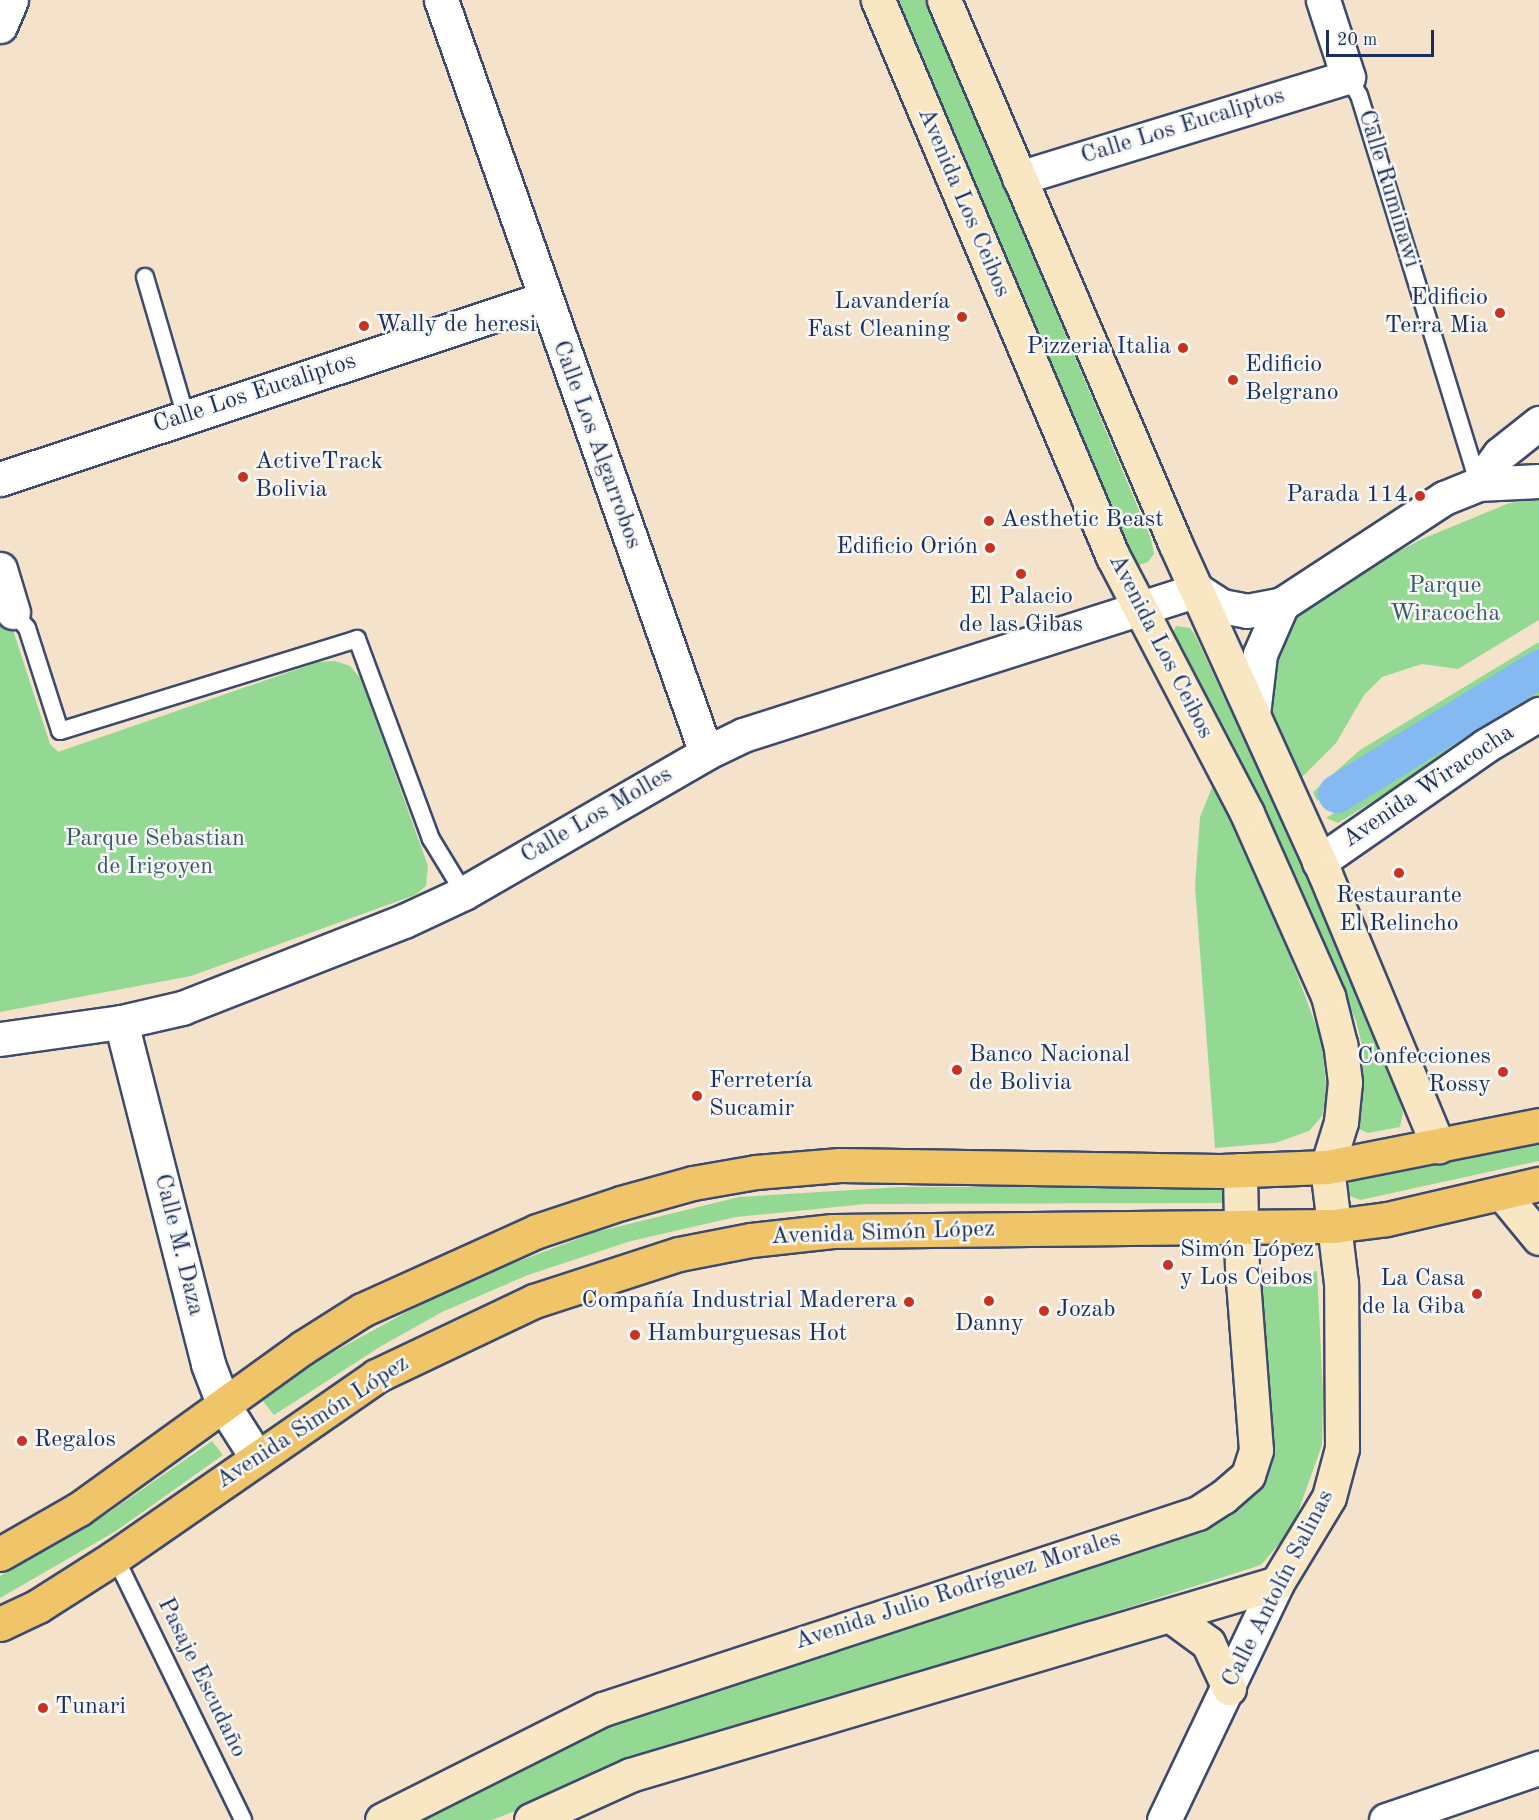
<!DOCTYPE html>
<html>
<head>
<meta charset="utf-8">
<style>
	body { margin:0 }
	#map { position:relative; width:1539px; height:1820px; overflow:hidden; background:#f4e2cb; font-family:"Old Standard TT",serif }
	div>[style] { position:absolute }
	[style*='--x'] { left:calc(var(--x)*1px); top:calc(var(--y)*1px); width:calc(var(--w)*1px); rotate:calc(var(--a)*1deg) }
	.green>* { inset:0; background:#94d993 }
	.canal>* { height:38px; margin:-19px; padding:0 19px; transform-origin:19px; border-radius:19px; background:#84b9f2 }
	.roads { filter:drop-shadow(2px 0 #3c4a6e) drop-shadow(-2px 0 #3c4a6e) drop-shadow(0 2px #3c4a6e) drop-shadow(0 -2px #3c4a6e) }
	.lane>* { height:16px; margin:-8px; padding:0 8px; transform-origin:8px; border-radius:8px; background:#fff }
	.street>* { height:33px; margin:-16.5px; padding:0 16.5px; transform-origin:16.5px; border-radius:16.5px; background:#fff }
	.secondary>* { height:33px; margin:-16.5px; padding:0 16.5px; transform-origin:16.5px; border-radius:16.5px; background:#f9e7c3 }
	.primary>* { height:33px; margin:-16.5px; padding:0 16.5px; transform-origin:16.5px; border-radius:16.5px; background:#f0c469 }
	.dots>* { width:16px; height:16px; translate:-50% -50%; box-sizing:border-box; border:3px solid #f6f6f2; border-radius:50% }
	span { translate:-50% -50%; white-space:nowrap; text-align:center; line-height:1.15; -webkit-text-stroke:5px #f6f6f2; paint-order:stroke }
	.street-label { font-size:24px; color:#1b2f5e }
	.poi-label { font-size:24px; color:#1b2f5e }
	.right { translate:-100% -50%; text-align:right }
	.left { translate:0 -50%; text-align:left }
	.park-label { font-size:24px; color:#395a6b }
	.scale { position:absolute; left:1326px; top:30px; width:108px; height:27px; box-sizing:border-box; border:3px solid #1b2f5e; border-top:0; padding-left:8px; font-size:18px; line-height:21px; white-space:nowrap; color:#1b2f5e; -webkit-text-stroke:4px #f6f6f2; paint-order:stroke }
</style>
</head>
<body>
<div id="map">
	<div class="green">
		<div style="clip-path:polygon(897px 0,926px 0,1151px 539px,1154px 554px,1148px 562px,1139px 565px,1131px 557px)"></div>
		<div style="clip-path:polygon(1539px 496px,1539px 620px,1458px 669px,1422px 664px,1382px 677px,1364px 695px,1336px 743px,1299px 780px,1271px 721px,1267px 698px,1267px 681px,1288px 621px,1356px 574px,1422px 539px,1507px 504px)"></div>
		<div style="clip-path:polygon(0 590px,50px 744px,58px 752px,318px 662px,335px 661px,350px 666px,361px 679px,428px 866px,426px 886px,415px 895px,191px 976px,0 1012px)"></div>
		<div style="clip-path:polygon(1176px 626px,1190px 628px,1194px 633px,1259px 771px,1389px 1067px,1403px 1113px,1400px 1127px,1368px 1133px,1359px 1129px,1364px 1053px,1356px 1021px,1278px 840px,1170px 638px)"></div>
		<div style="clip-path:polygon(1539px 642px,1539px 660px,1317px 801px,1313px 792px,1360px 750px)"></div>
		<div style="clip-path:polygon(1539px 684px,1539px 699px,1338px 823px,1326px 818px)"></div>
		<div style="clip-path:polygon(1213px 785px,1245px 843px,1267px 895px,1322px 1041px,1327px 1098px,1322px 1116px,1309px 1131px,1275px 1143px,1215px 1148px,1195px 886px,1200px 817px)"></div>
		<div style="clip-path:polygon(1539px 1143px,1539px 1161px,1360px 1200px,1347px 1195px,1349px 1182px,1358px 1179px)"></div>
		<div style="clip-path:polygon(901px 1187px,1226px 1187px,1226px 1203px,866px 1204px,736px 1217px,631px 1241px,528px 1275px,442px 1312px,383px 1345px,274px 1415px,263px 1401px,319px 1360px,456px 1285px,596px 1232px,739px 1197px)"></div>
		<div style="clip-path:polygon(1317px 1271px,1323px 1394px,1322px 1445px,1292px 1529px,1261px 1565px,634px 1765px,492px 1820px,412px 1820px,611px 1720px,1237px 1506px,1256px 1490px,1266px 1474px,1272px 1447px,1256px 1277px)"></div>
		<div style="clip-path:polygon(212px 1441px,223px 1455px,116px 1531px,0 1598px,0 1576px,104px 1516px)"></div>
	</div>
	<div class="canal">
		<div style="--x:1337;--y:794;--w:238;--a:-31.7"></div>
	</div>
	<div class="roads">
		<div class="lane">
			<div style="--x:1348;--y:77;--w:21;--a:59"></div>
			<div style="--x:1359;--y:95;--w:406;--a:72.9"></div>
			<div style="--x:145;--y:277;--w:146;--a:73.7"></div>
			<div style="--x:13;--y:612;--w:21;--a:49"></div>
			<div style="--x:27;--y:628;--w:108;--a:72.2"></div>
			<div style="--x:60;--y:731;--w:311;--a:-17.2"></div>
			<div style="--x:357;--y:639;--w:213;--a:69.7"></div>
			<div style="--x:431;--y:839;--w:63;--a:58.6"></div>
			<div style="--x:115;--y:1557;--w:292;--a:64"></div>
		</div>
		<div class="street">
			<div style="--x:441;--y:0;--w:798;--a:70.61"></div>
			<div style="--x:0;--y:26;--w:28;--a:-67"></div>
			<div style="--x:1019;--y:178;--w:344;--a:-17.1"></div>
			<div style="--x:1348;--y:77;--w:81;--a:-108"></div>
			<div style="--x:0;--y:479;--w:572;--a:-18.34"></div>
			<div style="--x:1478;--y:484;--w:37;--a:-54"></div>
			<div style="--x:1500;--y:454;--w:50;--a:-38.5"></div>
			<div style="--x:0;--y:569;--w:45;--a:73.2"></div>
			<div style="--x:1253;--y:714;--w:60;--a:-83.3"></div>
			<div style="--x:1260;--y:654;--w:55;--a:-66.3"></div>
			<div style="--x:1319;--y:862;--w:203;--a:-34.9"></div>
			<div style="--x:1485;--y:746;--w:63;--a:-30.7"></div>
			<div style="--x:121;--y:1022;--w:353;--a:75.7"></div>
			<div style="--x:208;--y:1364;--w:45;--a:69.1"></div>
			<div style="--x:224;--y:1406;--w:62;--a:57.6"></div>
			<div style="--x:0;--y:1039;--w:122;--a:-8"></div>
			<div style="--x:121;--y:1022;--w:63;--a:-12.9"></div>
			<div style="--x:182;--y:1008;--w:238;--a:-21.4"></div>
			<div style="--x:404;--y:921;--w:66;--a:-25"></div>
			<div style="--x:464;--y:893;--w:280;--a:-30"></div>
			<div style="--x:706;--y:753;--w:41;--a:-25.9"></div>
			<div style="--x:743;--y:735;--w:477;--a:-17.7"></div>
			<div style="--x:1197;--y:590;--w:30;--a:33"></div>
			<div style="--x:1222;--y:606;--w:25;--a:11"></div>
			<div style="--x:1247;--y:611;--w:36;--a:-11"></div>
			<div style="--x:1282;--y:604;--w:194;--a:-33.2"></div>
			<div style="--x:1444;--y:498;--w:37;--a:-22"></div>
			<div style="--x:1478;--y:484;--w:61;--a:-2.8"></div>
			<div style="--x:1164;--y:1820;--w:263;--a:-64.5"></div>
			<div style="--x:1386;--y:1820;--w:162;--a:-18.8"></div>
		</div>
		<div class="secondary">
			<div style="--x:944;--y:0;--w:590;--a:66.95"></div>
			<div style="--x:1175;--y:543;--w:363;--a:65.6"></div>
			<div style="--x:1325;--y:874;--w:295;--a:67.4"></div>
			<div style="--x:1502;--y:1193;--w:58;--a:50.6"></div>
			<div style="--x:1171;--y:1616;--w:46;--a:36.1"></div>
			<div style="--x:1208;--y:1643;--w:50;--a:65"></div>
			<div style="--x:382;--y:1820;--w:247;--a:-26.7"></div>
			<div style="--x:603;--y:1709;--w:626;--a:-18.23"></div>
			<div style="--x:1198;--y:1513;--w:30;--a:-33"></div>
			<div style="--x:1223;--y:1497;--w:33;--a:-41"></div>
			<div style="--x:1248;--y:1475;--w:26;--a:-72"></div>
			<div style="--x:1256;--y:1450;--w:182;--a:-94.4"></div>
			<div style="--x:1242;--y:1269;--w:99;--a:-91.2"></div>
			<div style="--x:531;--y:1820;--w:109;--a:-24.4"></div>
			<div style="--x:630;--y:1775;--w:675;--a:-16.53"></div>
			<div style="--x:1277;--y:1583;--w:100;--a:-58.8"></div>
			<div style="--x:1329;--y:1497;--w:51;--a:-75.1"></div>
			<div style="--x:1342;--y:1448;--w:165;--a:-90.3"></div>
			<div style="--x:1341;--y:1283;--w:117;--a:-96.9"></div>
			<div style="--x:1327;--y:1167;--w:47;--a:-72.7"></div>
			<div style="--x:1341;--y:1122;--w:40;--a:-84.3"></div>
			<div style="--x:1345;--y:1082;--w:38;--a:-97"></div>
			<div style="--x:1340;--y:1044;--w:49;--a:-104"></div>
			<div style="--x:1328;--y:996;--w:200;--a:-113.9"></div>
			<div style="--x:1247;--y:813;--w:289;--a:-117.6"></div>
			<div style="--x:1113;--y:557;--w:605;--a:-112.88"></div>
		</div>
		<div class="primary">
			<div style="--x:0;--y:1554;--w:91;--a:-29.7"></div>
			<div style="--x:79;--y:1509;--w:275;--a:-35.8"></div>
			<div style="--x:302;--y:1348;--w:71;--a:-32.3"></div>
			<div style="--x:362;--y:1310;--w:192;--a:-24.3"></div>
			<div style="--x:537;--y:1231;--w:89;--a:-18.4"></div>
			<div style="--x:621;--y:1203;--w:75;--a:-15.5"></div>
			<div style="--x:693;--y:1183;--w:64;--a:-9.9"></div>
			<div style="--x:756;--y:1172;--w:84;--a:-4.8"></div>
			<div style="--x:840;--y:1165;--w:380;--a:0.9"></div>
			<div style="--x:1220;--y:1171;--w:107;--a:-2.1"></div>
			<div style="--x:1327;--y:1167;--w:216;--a:-11.2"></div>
			<div style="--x:0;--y:1624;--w:42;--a:-25.3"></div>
			<div style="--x:38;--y:1606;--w:91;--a:-32.5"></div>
			<div style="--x:115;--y:1557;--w:318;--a:-34.7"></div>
			<div style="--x:376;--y:1376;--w:175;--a:-25.4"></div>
			<div style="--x:534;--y:1301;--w:152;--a:-18"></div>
			<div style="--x:679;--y:1254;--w:73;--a:-11"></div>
			<div style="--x:751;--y:1240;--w:82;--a:-6.3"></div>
			<div style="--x:833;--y:1231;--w:500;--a:-0.57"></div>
			<div style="--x:1333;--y:1226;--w:54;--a:-7.4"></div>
			<div style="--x:1387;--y:1219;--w:156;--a:-13"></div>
		</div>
	</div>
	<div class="dots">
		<div style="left:1500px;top:313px;background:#c8321e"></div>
		<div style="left:962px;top:317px;background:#c8321e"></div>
		<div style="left:364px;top:326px;background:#c8321e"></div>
		<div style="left:1183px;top:348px;background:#c8321e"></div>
		<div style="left:1233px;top:380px;background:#c8321e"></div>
		<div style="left:243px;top:477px;background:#c8321e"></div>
		<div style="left:1420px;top:496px;background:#c8321e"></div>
		<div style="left:989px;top:521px;background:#c8321e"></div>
		<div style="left:990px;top:548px;background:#c8321e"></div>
		<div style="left:1021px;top:574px;background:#c8321e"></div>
		<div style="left:1399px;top:873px;background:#c8321e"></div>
		<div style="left:957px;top:1070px;background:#c8321e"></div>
		<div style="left:1503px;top:1072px;background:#c8321e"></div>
		<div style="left:697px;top:1096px;background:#c8321e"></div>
		<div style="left:1168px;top:1265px;background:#c8321e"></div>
		<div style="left:1477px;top:1294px;background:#c8321e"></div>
		<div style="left:989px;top:1301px;background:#c8321e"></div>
		<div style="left:909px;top:1302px;background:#c8321e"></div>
		<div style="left:1044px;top:1311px;background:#c8321e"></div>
		<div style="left:635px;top:1335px;background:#c8321e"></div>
		<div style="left:22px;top:1441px;background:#c8321e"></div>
		<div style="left:43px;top:1708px;background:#c8321e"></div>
	</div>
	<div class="street-label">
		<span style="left:1183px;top:127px;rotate:-17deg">Calle Los Eucaliptos</span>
		<span style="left:1388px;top:189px;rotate:73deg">Calle Ruminawi</span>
		<span style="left:963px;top:203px;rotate:67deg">Avenida Los Ceibos</span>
		<span style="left:255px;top:394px;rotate:-18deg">Calle Los Eucaliptos</span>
		<span style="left:596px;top:445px;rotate:70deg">Calle Los Algarrobos</span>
		<span style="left:1160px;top:647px;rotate:63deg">Avenida Los Ceibos</span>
		<span style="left:1429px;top:787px;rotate:-34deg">Avenida Wiracocha</span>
		<span style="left:597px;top:816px;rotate:-30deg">Calle Los Molles</span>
		<span style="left:883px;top:1234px;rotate:-2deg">Avenida Simón López</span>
		<span style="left:178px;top:1245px;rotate:76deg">Calle M. Daza</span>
		<span style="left:313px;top:1423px;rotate:-33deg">Avenida Simón López</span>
		<span style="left:1279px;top:1589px;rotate:-63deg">Calle Antolín Salinas</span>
		<span style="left:958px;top:1591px;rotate:-18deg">Avenida Julio Rodríguez Morales</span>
		<span style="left:201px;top:1678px;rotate:64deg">Pasaje Escudaño</span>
	</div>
	<div class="poi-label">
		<span class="right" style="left:1488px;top:313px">Edificio<br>Terra Mia</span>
		<span class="right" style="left:950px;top:317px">Lavandería<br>Fast Cleaning</span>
		<span class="left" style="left:376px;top:326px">Wally de heresi</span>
		<span class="right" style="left:1171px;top:348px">Pizzeria Italia</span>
		<span class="left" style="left:1245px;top:380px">Edificio<br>Belgrano</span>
		<span class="left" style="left:255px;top:477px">ActiveTrack<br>Bolivia</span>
		<span class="right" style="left:1408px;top:496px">Parada 114</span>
		<span class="left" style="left:1001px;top:521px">Aesthetic Beast</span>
		<span class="right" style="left:978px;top:548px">Edificio Orión</span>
		<span style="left:1021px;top:612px">El Palacio<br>de las Gibas</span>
		<span style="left:1399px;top:911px">Restaurante<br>El Relincho</span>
		<span class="left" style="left:969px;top:1070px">Banco Nacional<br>de Bolivia</span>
		<span class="right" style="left:1491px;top:1072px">Confecciones<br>Rossy</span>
		<span class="left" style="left:709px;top:1096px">Ferretería<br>Sucamir</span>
		<span class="left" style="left:1180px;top:1265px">Simón López<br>y Los Ceibos</span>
		<span class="right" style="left:1465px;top:1294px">La Casa<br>de la Giba</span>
		<span class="right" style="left:897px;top:1302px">Compañía Industrial Maderera</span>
		<span class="left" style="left:1056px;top:1311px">Jozab</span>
		<span style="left:989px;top:1325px">Danny</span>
		<span class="left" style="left:647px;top:1335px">Hamburguesas Hot</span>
		<span class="left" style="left:34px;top:1441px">Regalos</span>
		<span class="left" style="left:55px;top:1708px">Tunari</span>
	</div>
	<div class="park-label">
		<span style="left:1445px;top:601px">Parque<br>Wiracocha</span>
		<span style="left:155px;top:854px">Parque Sebastian<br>de Irigoyen</span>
	</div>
	<div class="scale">20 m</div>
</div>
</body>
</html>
